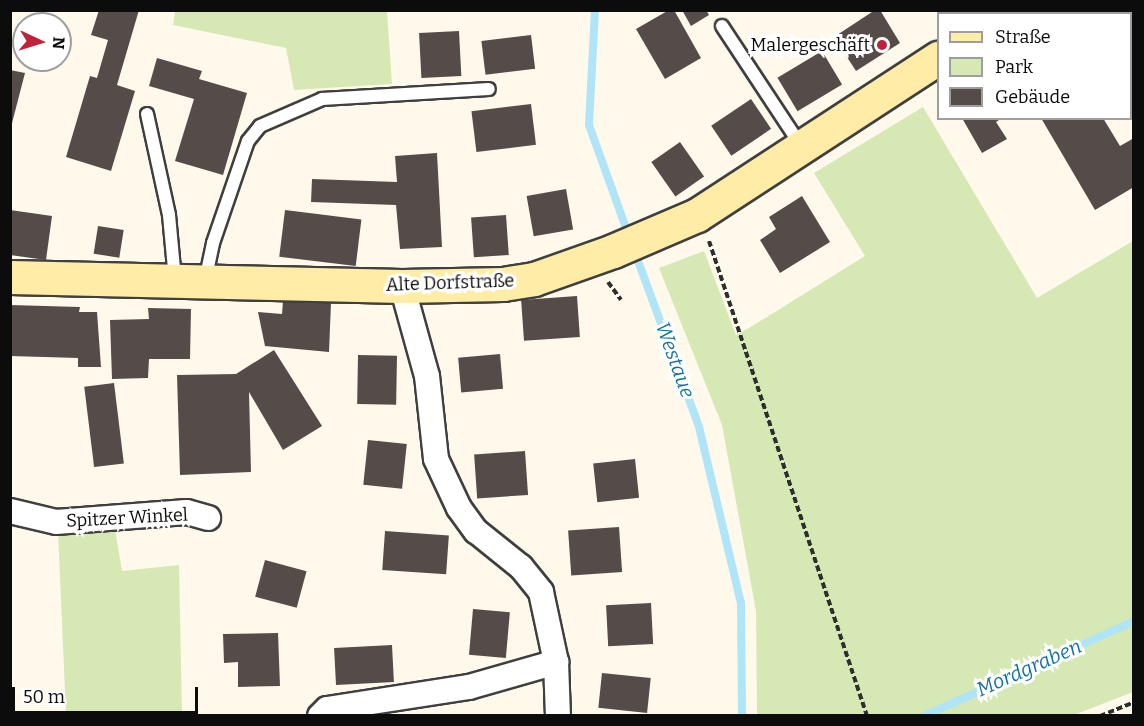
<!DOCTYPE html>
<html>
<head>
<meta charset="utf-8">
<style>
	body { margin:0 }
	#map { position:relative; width:1144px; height:726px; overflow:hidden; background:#fff9ec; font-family:Bitter,serif }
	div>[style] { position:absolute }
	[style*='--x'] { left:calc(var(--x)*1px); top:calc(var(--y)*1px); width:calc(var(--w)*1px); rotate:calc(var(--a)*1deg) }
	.green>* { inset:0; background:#d6e9b5 }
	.stream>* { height:8px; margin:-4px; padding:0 4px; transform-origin:4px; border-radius:4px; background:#b0e4f7 }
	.building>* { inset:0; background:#554c49; transform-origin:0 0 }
	.path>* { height:4px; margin-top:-2px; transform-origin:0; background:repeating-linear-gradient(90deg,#2e2e2e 0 6px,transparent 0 9px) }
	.roads { filter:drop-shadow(2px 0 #3f3f3f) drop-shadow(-2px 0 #3f3f3f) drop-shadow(0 2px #3f3f3f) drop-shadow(0 -2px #3f3f3f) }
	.lane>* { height:12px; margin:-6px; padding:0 6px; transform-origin:6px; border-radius:6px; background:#fff }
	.street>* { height:24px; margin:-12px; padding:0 12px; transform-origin:12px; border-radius:12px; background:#fff }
	.secondary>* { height:33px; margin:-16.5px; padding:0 16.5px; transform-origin:16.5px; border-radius:16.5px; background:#ffeca7 }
	.dots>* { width:16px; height:16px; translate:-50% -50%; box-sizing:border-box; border:3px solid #fff; border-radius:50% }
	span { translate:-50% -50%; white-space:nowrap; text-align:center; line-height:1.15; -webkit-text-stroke:6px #fff; paint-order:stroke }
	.poi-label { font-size:18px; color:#0c0c0c }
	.right { translate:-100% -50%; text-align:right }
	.street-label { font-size:18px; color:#0c0c0c }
	.water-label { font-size:20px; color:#14729f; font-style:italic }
	.frame { position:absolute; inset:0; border:12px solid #0c0c0c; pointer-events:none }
	.legend { position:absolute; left:937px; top:12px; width:195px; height:108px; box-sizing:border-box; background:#fff; border:2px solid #9e9e9e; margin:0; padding:8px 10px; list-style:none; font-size:18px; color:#0c0c0c }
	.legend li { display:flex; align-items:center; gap:12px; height:30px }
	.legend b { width:30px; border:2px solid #9e9e9e }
	.north { position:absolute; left:12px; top:12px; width:60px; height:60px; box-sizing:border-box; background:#fff; border:2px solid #9e9e9e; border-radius:50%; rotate:94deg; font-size:16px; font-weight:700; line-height:24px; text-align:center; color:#0c0c0c }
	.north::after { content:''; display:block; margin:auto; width:21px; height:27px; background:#be233b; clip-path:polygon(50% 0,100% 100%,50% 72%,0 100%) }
	.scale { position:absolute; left:12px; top:687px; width:186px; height:27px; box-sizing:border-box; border:3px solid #0c0c0c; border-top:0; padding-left:8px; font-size:18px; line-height:21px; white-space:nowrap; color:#0c0c0c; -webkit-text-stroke:4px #fff; paint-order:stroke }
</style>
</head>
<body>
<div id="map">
	<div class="green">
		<div style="clip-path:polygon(175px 11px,387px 11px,392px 84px,294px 90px,286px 48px,173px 25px)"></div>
		<div style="clip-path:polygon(923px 107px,1037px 298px,1133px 241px,1133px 692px,1074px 715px,757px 715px,756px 611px,722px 425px,659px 268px,704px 251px,736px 335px,749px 328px,865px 256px,814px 173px)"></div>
		<div style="clip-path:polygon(115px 529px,122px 571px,179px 565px,182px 715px,66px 715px,58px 531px)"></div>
	</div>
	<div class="stream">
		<div style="--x:595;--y:10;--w:115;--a:93"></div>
		<div style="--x:589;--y:125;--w:118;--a:70.2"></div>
		<div style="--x:634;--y:250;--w:189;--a:69.8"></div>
		<div style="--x:699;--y:427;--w:181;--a:76.6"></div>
		<div style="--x:741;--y:603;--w:113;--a:89.5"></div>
		<div style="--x:924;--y:716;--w:230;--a:-24.3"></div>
	</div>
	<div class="building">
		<div style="clip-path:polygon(99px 10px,139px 10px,117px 85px,135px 91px,111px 171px,66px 157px,90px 76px,97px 78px,108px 40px,91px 35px)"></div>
		<div style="clip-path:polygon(669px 10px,674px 10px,701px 58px,665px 79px,636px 29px)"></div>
		<div style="clip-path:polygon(682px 10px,706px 10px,709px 15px,691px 26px)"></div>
		<div style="clip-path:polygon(875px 10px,880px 10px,900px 43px,856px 71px,834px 37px)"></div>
		<div style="left:459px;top:31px;width:45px;height:40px;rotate:87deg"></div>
		<div style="left:531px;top:35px;width:34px;height:50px;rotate:83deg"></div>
		<div style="left:822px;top:51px;width:39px;height:52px;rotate:59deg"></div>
		<div style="clip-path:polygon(157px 58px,202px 71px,199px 79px,247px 93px,223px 175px,175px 161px,194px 99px,149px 86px)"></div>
		<div style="clip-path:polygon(10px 70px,25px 73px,11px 127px,10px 126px)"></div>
		<div style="left:751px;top:99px;width:36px;height:48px;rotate:56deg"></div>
		<div style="left:531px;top:104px;width:41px;height:60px;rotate:83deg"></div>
		<div style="clip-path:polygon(962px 118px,1002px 118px,996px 122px,1007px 139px,982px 153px)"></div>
		<div style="clip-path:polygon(1041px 118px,1103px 118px,1120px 146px,1134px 138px,1134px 187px,1095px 210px)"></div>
		<div style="left:680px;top:142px;width:42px;height:35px;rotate:55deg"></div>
		<div style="clip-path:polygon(437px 153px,442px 247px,400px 249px,396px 205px,311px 202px,312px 179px,397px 182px,395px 156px)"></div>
		<div style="left:566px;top:189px;width:41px;height:40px;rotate:80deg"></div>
		<div style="clip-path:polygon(802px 196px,830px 242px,780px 273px,760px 240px,776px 229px,769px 217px)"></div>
		<div style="clip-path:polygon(10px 210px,52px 216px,46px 260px,10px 255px)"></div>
		<div style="left:285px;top:210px;width:77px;height:47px;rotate:7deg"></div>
		<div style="left:506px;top:215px;width:40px;height:35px;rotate:86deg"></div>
		<div style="left:98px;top:226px;width:26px;height:28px;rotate:9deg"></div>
		<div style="left:577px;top:296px;width:41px;height:56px;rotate:86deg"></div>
		<div style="clip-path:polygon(283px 301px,331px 303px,329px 352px,265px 346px,258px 312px,282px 314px)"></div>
		<div style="clip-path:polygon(10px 305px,80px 307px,79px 312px,97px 312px,101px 367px,78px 367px,78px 358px,10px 356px)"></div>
		<div style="clip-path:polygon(148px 308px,191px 309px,190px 359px,149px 359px,148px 378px,112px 379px,110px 320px,149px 319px)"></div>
		<div style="clip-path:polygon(274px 350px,322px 426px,283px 450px,249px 392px,251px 472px,180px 475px,177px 375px,236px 374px)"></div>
		<div style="left:500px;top:354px;width:35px;height:42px;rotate:85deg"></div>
		<div style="left:358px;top:355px;width:39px;height:49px;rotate:1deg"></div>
		<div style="left:114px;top:383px;width:81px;height:30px;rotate:83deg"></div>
		<div style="left:368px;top:440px;width:39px;height:45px;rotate:6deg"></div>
		<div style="left:525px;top:451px;width:44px;height:51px;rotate:86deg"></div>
		<div style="left:635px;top:459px;width:39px;height:42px;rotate:84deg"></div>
		<div style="left:619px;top:527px;width:45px;height:51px;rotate:86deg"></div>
		<div style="left:385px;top:531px;width:64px;height:39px;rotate:4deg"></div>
		<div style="left:265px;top:560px;width:43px;height:38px;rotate:15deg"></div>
		<div style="left:651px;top:603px;width:41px;height:45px;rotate:87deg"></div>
		<div style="left:473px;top:609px;width:37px;height:46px;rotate:5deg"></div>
		<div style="clip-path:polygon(278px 633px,280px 686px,238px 687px,238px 662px,224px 663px,223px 634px)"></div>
		<div style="left:392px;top:645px;width:37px;height:58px;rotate:87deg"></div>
		<div style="left:602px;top:673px;width:49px;height:35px;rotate:6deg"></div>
	</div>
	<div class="path">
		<div style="--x:709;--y:241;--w:501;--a:71.6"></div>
		<div style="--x:608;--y:282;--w:22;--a:54"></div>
		<div style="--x:1100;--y:716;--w:37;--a:-22"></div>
	</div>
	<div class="roads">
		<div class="lane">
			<div style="--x:722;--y:26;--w:144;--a:56.6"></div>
			<div style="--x:147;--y:114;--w:103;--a:77.7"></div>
			<div style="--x:169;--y:215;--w:65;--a:84.7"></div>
			<div style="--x:205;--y:281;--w:39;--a:-78"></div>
			<div style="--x:213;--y:243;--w:108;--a:-71.1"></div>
			<div style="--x:248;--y:141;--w:19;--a:-51"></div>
			<div style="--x:260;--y:126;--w:68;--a:-23.5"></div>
			<div style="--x:322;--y:99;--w:167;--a:-3.4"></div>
		</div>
		<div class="street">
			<div style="--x:402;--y:286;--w:93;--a:74.5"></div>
			<div style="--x:427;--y:376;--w:83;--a:83.8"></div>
			<div style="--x:436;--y:459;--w:54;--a:64.9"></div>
			<div style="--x:459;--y:508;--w:29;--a:54"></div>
			<div style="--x:476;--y:531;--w:58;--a:38.7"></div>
			<div style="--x:521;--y:567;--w:32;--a:51"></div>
			<div style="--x:541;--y:592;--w:72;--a:77.9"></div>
			<div style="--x:556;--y:662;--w:54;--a:87.9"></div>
			<div style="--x:10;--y:511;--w:47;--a:13.4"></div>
			<div style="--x:56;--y:522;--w:131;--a:-4.4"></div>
			<div style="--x:187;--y:512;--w:22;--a:16"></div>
			<div style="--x:320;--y:716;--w:10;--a:-45"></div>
			<div style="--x:327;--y:709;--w:144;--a:-8.8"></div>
			<div style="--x:469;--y:687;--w:91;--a:-16"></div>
		</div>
		<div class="secondary">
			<div style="--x:1015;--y:14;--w:6;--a:-39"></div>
			<div style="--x:10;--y:277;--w:392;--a:1.3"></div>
			<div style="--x:402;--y:286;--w:101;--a:-1.1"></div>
			<div style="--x:503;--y:284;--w:31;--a:-9"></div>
			<div style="--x:534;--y:279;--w:84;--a:-19.5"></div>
			<div style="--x:613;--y:251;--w:91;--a:-23.2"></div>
			<div style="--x:697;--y:215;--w:288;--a:-33.1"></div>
		</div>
	</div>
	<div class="dots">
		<div style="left:882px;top:45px;background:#be233b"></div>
	</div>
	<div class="poi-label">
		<span class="right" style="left:870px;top:45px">Malergeschäft</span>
	</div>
	<div class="street-label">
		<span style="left:450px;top:283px;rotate:-2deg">Alte Dorfstraße</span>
		<span style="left:127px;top:518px;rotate:-3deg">Spitzer Winkel</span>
	</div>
	<div class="water-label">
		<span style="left:675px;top:360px;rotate:70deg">Westaue</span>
		<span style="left:1029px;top:668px;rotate:-24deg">Mordgraben</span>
	</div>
	<div class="frame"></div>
	<ul class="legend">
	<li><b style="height:8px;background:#ffeca7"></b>Straße</li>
	<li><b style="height:16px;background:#d6e9b5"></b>Park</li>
	<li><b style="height:16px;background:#554c49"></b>Gebäude</li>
	</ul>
	<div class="north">N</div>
	<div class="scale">50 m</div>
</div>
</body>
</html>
